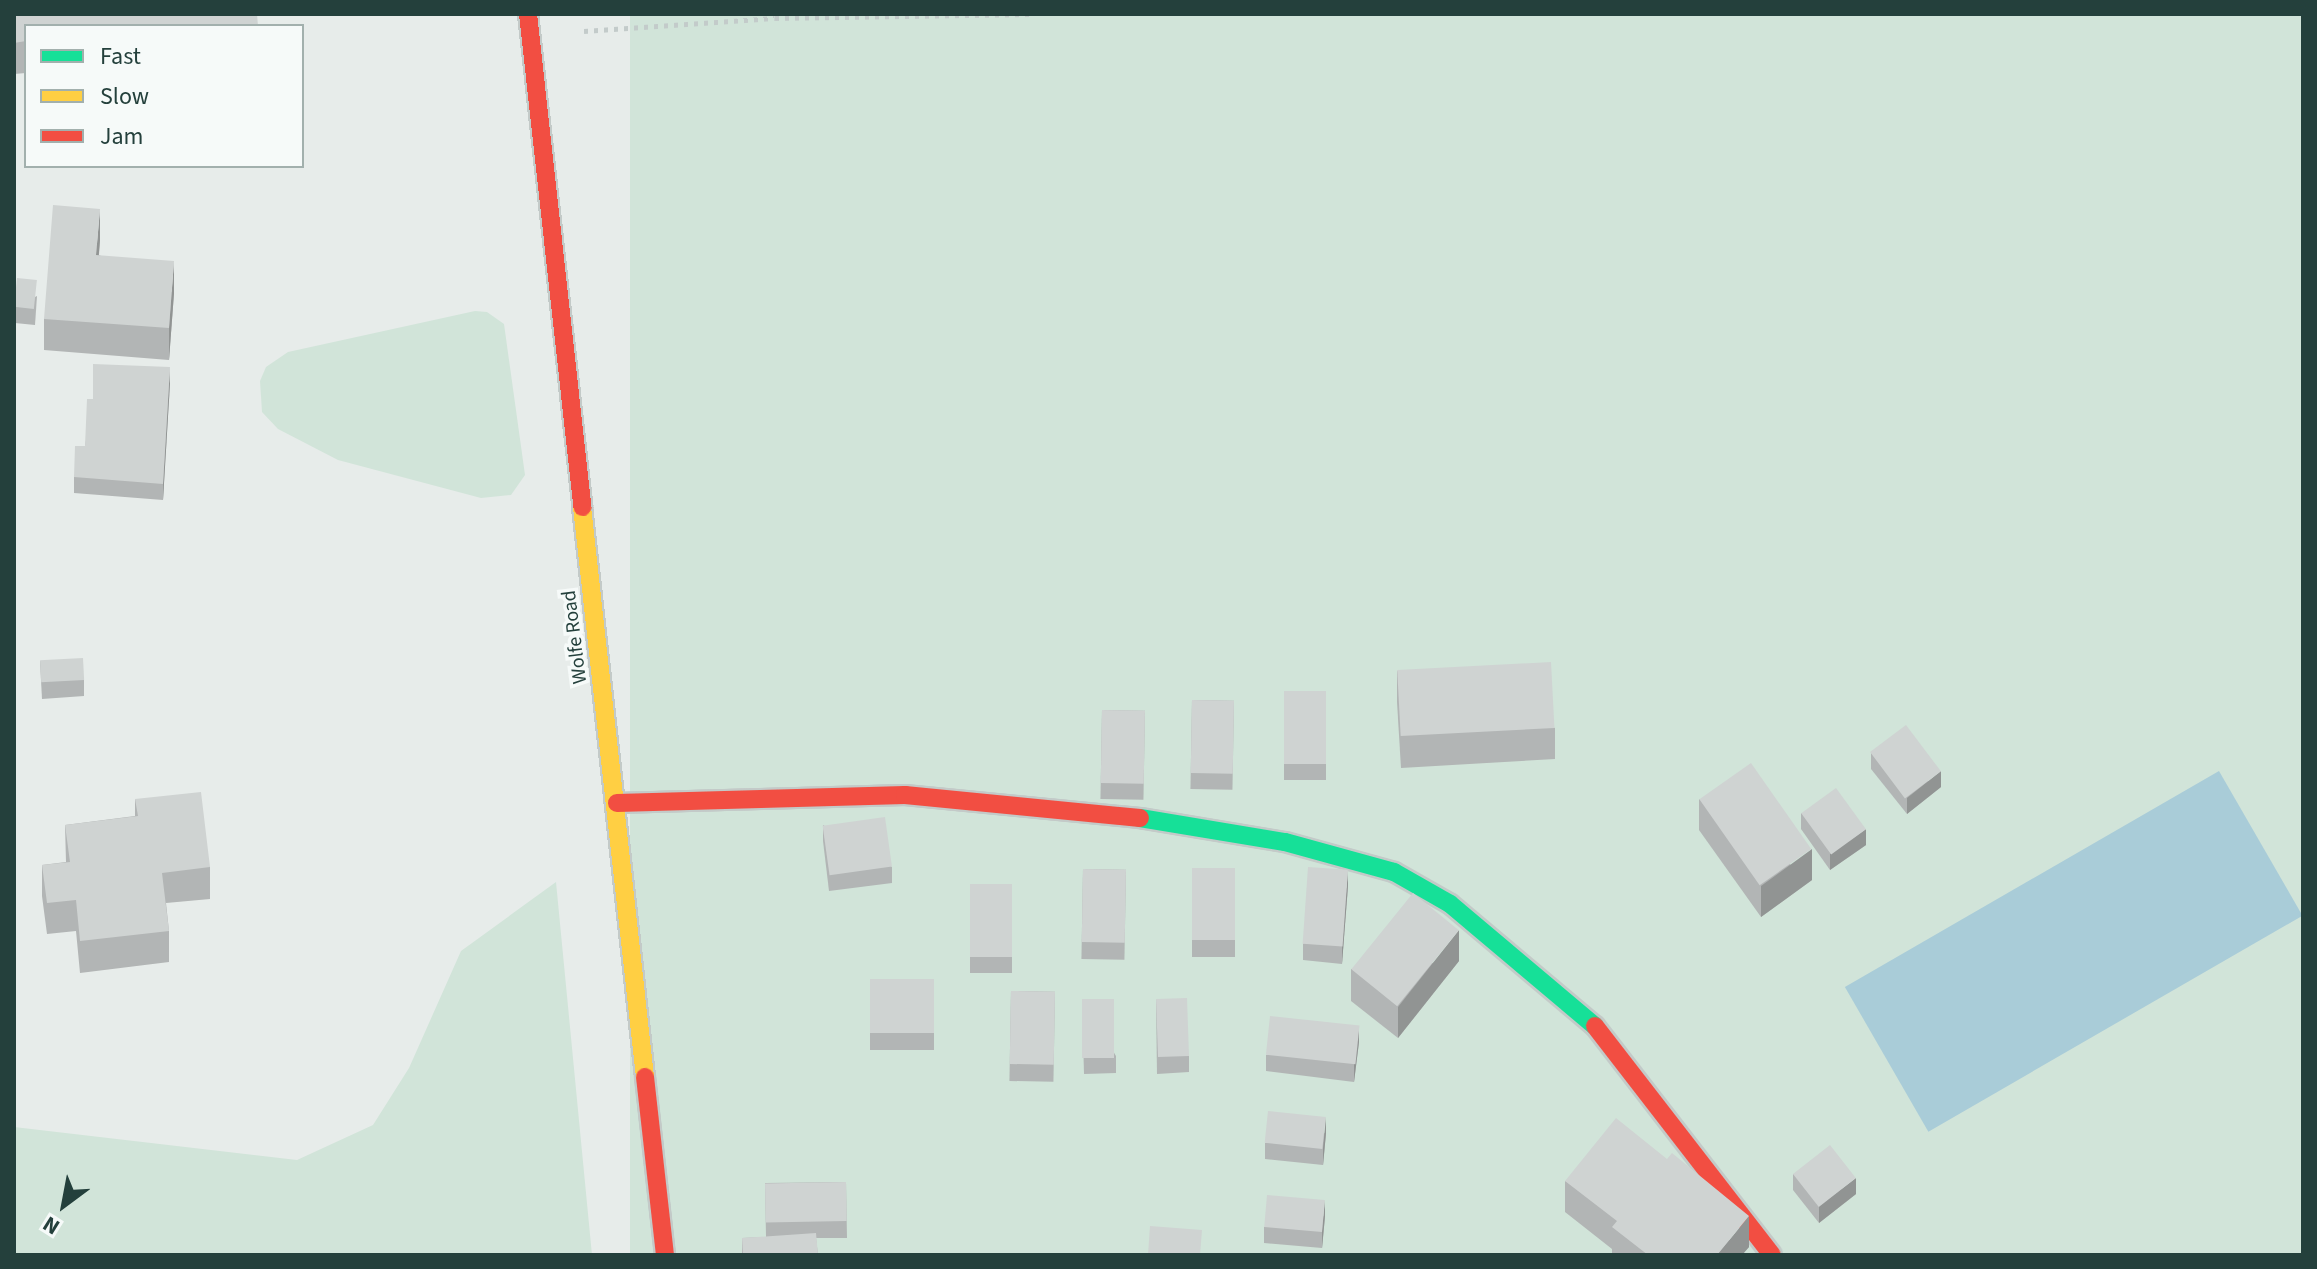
<!DOCTYPE html>
<html>
<head>
<meta charset="utf-8">
<style>
	body { margin:0 }
	#map { position:relative; width:2317px; height:1269px; overflow:hidden; background:#e7ecea; font-family:"Source Sans 3",sans-serif }
	div>[style] { position:absolute }
	[style*='--x'] { left:calc(var(--x)*1px); top:calc(var(--y)*1px); width:calc(var(--w)*1px); rotate:calc(var(--a)*1deg) }
	.green>* { inset:0; background:#d1e4d9; transform-origin:0 0 }
	.water>* { inset:0; background:#a9ccd8; transform-origin:0 0 }
	.path>* { height:5px; margin-top:-2.5px; transform-origin:0; background:repeating-linear-gradient(90deg,#c3cbca 0 4px,transparent 0 10px) }
	.roads { filter:drop-shadow(2px 0 #c3cac8) drop-shadow(-2px 0 #c3cac8) drop-shadow(0 2px #c3cac8) drop-shadow(0 -2px #c3cac8) }
	.fast>* { height:18px; margin:-9px; padding:0 9px; transform-origin:9px; border-radius:9px; background:#16e098 }
	.slow>* { height:18px; margin:-9px; padding:0 9px; transform-origin:9px; border-radius:9px; background:#ffcf43 }
	.jam>* { height:18px; margin:-9px; padding:0 9px; transform-origin:9px; border-radius:9px; background:#f24e42 }
	.wall>* { inset:0; background:#b2b5b5; transform-origin:0 0 }
	.shaded-wall>* { inset:0; background:#919493 }
	.building>* { inset:0; background:#cfd3d2; transform-origin:0 0 }
	span { translate:-50% -50%; white-space:nowrap; text-align:center; line-height:1.15; -webkit-text-stroke:7px #f6faf9; paint-order:stroke }
	.street-label { font-size:20px; color:#24403c }
	.frame { position:absolute; inset:0; border:16px solid #24403c; pointer-events:none }
	.legend { position:absolute; left:24px; top:24px; width:280px; height:144px; box-sizing:border-box; background:#f6faf9; border:2px solid #a2b0ad; margin:0; padding:10px 14px; list-style:none; font-size:24px; color:#24403c }
	.legend li { display:flex; align-items:center; gap:16px; height:40px }
	.legend b { width:40px; border:2px solid #a2b0ad }
	.north { position:absolute; left:24px; top:1165px; width:80px; height:80px; -webkit-text-stroke:6px #f6faf9; paint-order:stroke; rotate:212deg; font-size:22px; font-weight:700; line-height:32px; text-align:center; color:#24403c }
	.north::after { content:''; display:block; margin:auto; width:28px; height:36px; background:#24403c; clip-path:polygon(50% 0,100% 100%,50% 72%,0 100%) }
</style>
</head>
<body>
<div id="map">
	<div class="green">
		<div style="left:630px;top:14px;width:1673px;height:1247px"></div>
		<div style="clip-path:polygon(475px 311px,487px 312px,504px 324px,525px 475px,511px 495px,481px 498px,338px 460px,278px 429px,262px 412px,260px 381px,266px 367px,288px 352px)"></div>
		<div style="clip-path:polygon(556px 882px,592px 1255px,14px 1255px,14px 1127px,297px 1160px,373px 1125px,409px 1068px,461px 951px)"></div>
	</div>
	<div class="water">
		<div style="left:2219px;top:771px;width:167px;height:432px;rotate:60deg"></div>
	</div>
	<div class="path">
		<div style="--x:584;--y:31;--w:191;--a:-3.9"></div>
		<div style="--x:775;--y:18;--w:257;--a:-0.9"></div>
	</div>
	<div class="roads">
		<div class="fast">
			<div style="--x:1140;--y:818;--w:147;--a:9.4"></div>
			<div style="--x:1285;--y:842;--w:113;--a:15.4"></div>
			<div style="--x:1394;--y:872;--w:64;--a:29.7"></div>
			<div style="--x:1450;--y:904;--w:189;--a:40.1"></div>
		</div>
		<div class="slow">
			<div style="--x:582;--y:507;--w:573;--a:83.69"></div>
		</div>
		<div class="jam">
			<div style="--x:528;--y:14;--w:496;--a:83.7"></div>
			<div style="--x:617;--y:803;--w:288;--a:-1.6"></div>
			<div style="--x:905;--y:795;--w:236;--a:5.6"></div>
			<div style="--x:1595;--y:1026;--w:289;--a:52.3"></div>
			<div style="--x:645;--y:1077;--w:179;--a:83.6"></div>
		</div>
	</div>
	<div class="wall">
		<div style="clip-path:polygon(14px 14px,26px 26px,26px 73px,14px 74px)"></div>
		<div style="clip-path:polygon(100px 240px,99px 255px,174px 293px,169px 360px,44px 350px,44px 319px)"></div>
		<div style="clip-path:polygon(37px 296px,35px 325px,15px 323px,15px 307px)"></div>
		<div style="clip-path:polygon(170px 383px,163px 500px,74px 493px,74px 477px,85px 446px,93px 399px)"></div>
		<div style="clip-path:polygon(40px 661px,84px 680px,84px 696px,42px 699px)"></div>
		<div style="clip-path:polygon(1397px 671px,1555px 728px,1555px 759px,1401px 768px,1397px 702px)"></div>
		<div style="left:1284px;top:691px;width:42px;height:89px"></div>
		<div style="left:1192px;top:700px;width:42px;height:89px;rotate:1deg"></div>
		<div style="left:1102px;top:710px;width:43px;height:89px;rotate:1deg"></div>
		<div style="clip-path:polygon(1871px 753px,1941px 787px,1907px 814px,1871px 769px)"></div>
		<div style="clip-path:polygon(135px 799px,210px 867px,210px 899px,166px 903px,169px 931px,169px 962px,80px 973px,76px 931px,47px 934px,42px 896px,42px 865px,66px 862px,65px 825px,135px 816px)"></div>
		<div style="clip-path:polygon(1699px 799px,1812px 880px,1761px 917px,1699px 830px)"></div>
		<div style="clip-path:polygon(1801px 813px,1866px 845px,1830px 870px,1801px 829px)"></div>
		<div style="clip-path:polygon(823px 825px,892px 867px,892px 883px,829px 891px,823px 841px)"></div>
		<div style="left:1192px;top:868px;width:43px;height:89px"></div>
		<div style="left:1083px;top:869px;width:43px;height:90px;rotate:1deg"></div>
		<div style="left:970px;top:884px;width:42px;height:89px"></div>
		<div style="clip-path:polygon(1348px 886px,1342px 964px,1303px 960px,1303px 944px)"></div>
		<div style="clip-path:polygon(1459px 961px,1398px 1038px,1351px 1001px,1351px 969px)"></div>
		<div style="left:870px;top:979px;width:64px;height:71px"></div>
		<div style="left:1011px;top:991px;width:44px;height:90px;rotate:1deg"></div>
		<div style="clip-path:polygon(1082px 999px,1116px 1056px,1116px 1073px,1084px 1074px)"></div>
		<div style="clip-path:polygon(1156px 999px,1189px 1056px,1189px 1072px,1157px 1074px)"></div>
		<div style="clip-path:polygon(1359px 1042px,1354px 1082px,1266px 1071px,1266px 1055px)"></div>
		<div style="clip-path:polygon(1326px 1133px,1323px 1165px,1265px 1159px,1265px 1143px)"></div>
		<div style="clip-path:polygon(1793px 1174px,1856px 1194px,1819px 1223px,1793px 1190px)"></div>
		<div style="clip-path:polygon(1565px 1181px,1749px 1247px,1742px 1255px,1612px 1255px,1612px 1249px,1565px 1212px)"></div>
		<div style="clip-path:polygon(846px 1182px,847px 1238px,816px 1238px,818px 1255px,742px 1255px,742px 1238px,766px 1237px,765px 1183px)"></div>
		<div style="clip-path:polygon(1325px 1216px,1322px 1248px,1264px 1243px,1264px 1227px)"></div>
	</div>
	<div class="shaded-wall">
		<div style="clip-path:polygon(100px 209px,100px 240px,96px 286px,96px 255px)"></div>
		<div style="clip-path:polygon(174px 261px,174px 293px,169px 360px,169px 328px)"></div>
		<div style="clip-path:polygon(170px 367px,170px 383px,163px 500px,163px 484px)"></div>
		<div style="clip-path:polygon(1941px 771px,1941px 787px,1907px 814px,1907px 798px)"></div>
		<div style="clip-path:polygon(1866px 829px,1866px 845px,1830px 870px,1830px 854px)"></div>
		<div style="clip-path:polygon(1812px 849px,1812px 880px,1761px 917px,1761px 886px)"></div>
		<div style="clip-path:polygon(1348px 870px,1348px 886px,1342px 964px,1342px 947px)"></div>
		<div style="clip-path:polygon(1459px 930px,1459px 961px,1398px 1038px,1398px 1007px)"></div>
		<div style="clip-path:polygon(1359px 1026px,1359px 1042px,1354px 1082px,1354px 1065px)"></div>
		<div style="clip-path:polygon(1326px 1117px,1326px 1133px,1323px 1165px,1323px 1148px)"></div>
		<div style="clip-path:polygon(1856px 1178px,1856px 1194px,1819px 1223px,1819px 1206px)"></div>
		<div style="clip-path:polygon(1325px 1200px,1325px 1216px,1322px 1248px,1322px 1231px)"></div>
		<div style="clip-path:polygon(1749px 1216px,1749px 1247px,1742px 1255px,1717px 1255px)"></div>
	</div>
	<div class="building">
		<div style="clip-path:polygon(14px 14px,257px 14px,258px 26px,26px 26px,26px 41px,14px 43px)"></div>
		<div style="clip-path:polygon(53px 205px,100px 209px,96px 255px,174px 261px,169px 328px,44px 319px)"></div>
		<div style="left:17px;top:278px;width:20px;height:29px;rotate:6deg"></div>
		<div style="clip-path:polygon(93px 364px,170px 367px,163px 484px,74px 477px,75px 446px,85px 446px,87px 399px,93px 399px)"></div>
		<div style="left:83px;top:658px;width:22px;height:43px;rotate:87deg"></div>
		<div style="left:1551px;top:662px;width:66px;height:154px;rotate:87deg"></div>
		<div style="left:1284px;top:691px;width:42px;height:73px"></div>
		<div style="left:1192px;top:700px;width:42px;height:73px;rotate:1deg"></div>
		<div style="left:1102px;top:710px;width:43px;height:73px;rotate:1deg"></div>
		<div style="left:1906px;top:725px;width:58px;height:45px;rotate:53deg"></div>
		<div style="left:1751px;top:763px;width:105px;height:63px;rotate:55deg"></div>
		<div style="left:1836px;top:788px;width:51px;height:43px;rotate:54deg"></div>
		<div style="clip-path:polygon(201px 792px,210px 867px,162px 873px,169px 931px,80px 941px,76px 900px,47px 903px,42px 865px,70px 862px,65px 825px,138px 816px,135px 799px)"></div>
		<div style="left:885px;top:817px;width:50px;height:63px;rotate:82deg"></div>
		<div style="left:1308px;top:867px;width:40px;height:77px;rotate:4deg"></div>
		<div style="left:1192px;top:868px;width:43px;height:72px"></div>
		<div style="left:1083px;top:869px;width:43px;height:73px;rotate:1deg"></div>
		<div style="left:970px;top:884px;width:42px;height:73px"></div>
		<div style="left:1413px;top:893px;width:59px;height:98px;rotate:39deg"></div>
		<div style="left:870px;top:979px;width:64px;height:54px"></div>
		<div style="left:1011px;top:991px;width:44px;height:73px;rotate:1deg"></div>
		<div style="left:1187px;top:998px;width:58px;height:31px;rotate:88deg"></div>
		<div style="left:1082px;top:999px;width:32px;height:59px"></div>
		<div style="left:1270px;top:1016px;width:90px;height:39px;rotate:6deg"></div>
		<div style="left:1268px;top:1111px;width:58px;height:32px;rotate:6deg"></div>
		<div style="clip-path:polygon(1616px 1118px,1667px 1159px,1672px 1153px,1749px 1216px,1717px 1255px,1648px 1255px,1612px 1227px,1617px 1221px,1565px 1181px)"></div>
		<div style="left:1830px;top:1145px;width:42px;height:47px;rotate:52deg"></div>
		<div style="left:846px;top:1182px;width:39px;height:81px;rotate:89deg"></div>
		<div style="left:1267px;top:1195px;width:58px;height:32px;rotate:5deg"></div>
		<div style="clip-path:polygon(1150px 1226px,1202px 1230px,1200px 1255px,1148px 1255px)"></div>
		<div style="clip-path:polygon(816px 1233px,818px 1255px,743px 1255px,742px 1238px)"></div>
	</div>
	<div class="street-label">
		<span style="left:575px;top:637px;rotate:-97deg">Wolfe Road</span>
	</div>
	<div class="frame"></div>
	<ul class="legend">
	<li><b style="height:10px;background:#16e098"></b>Fast</li>
	<li><b style="height:10px;background:#ffcf43"></b>Slow</li>
	<li><b style="height:10px;background:#f24e42"></b>Jam</li>
	</ul>
	<div class="north">N</div>
</div>
</body>
</html>
